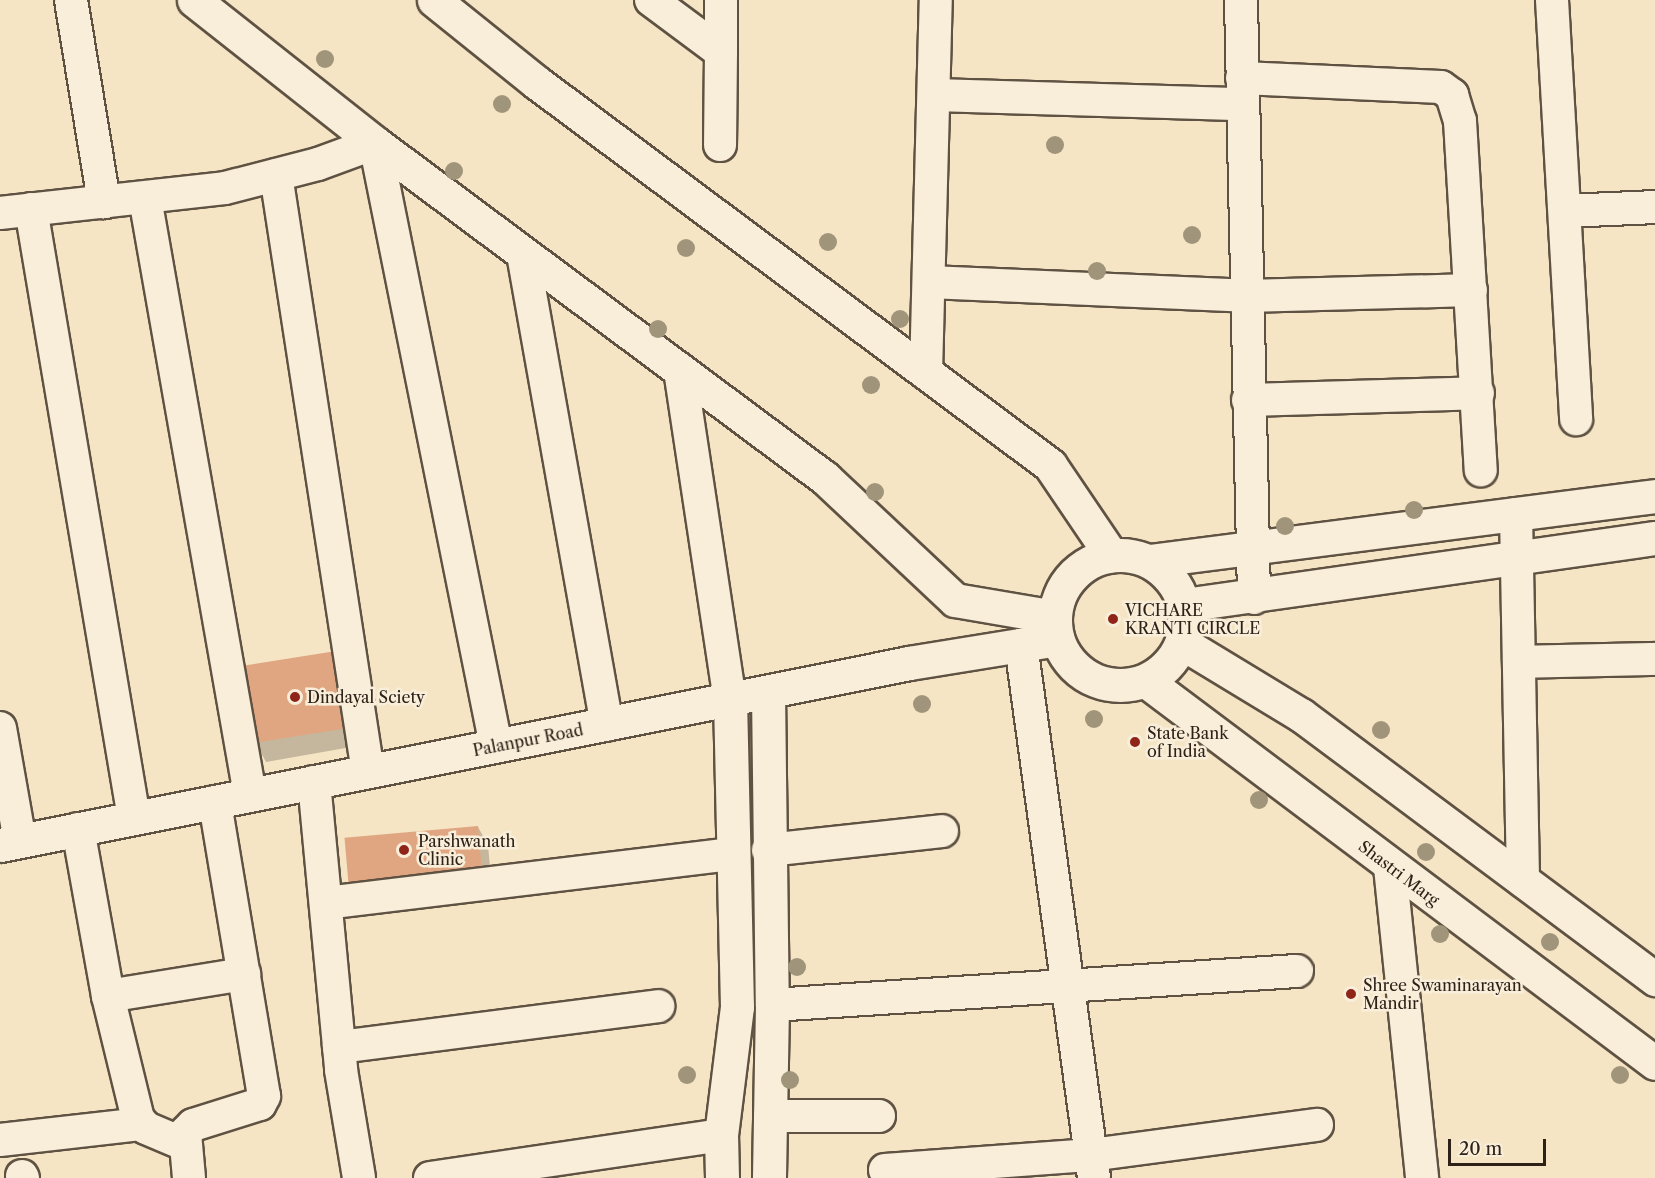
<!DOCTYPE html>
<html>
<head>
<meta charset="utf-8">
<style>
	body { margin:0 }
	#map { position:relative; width:1655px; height:1178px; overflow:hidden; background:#f5e5c5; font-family:"Libre Caslon Text",serif }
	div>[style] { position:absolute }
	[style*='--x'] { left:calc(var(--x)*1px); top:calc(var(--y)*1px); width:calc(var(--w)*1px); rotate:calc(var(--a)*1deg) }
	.shadow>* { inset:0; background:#0003 }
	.building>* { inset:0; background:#e0a681; transform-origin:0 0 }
	.roads { filter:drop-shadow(2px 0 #5f5243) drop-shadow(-2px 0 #5f5243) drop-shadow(0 2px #5f5243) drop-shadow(0 -2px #5f5243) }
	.street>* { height:32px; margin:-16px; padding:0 16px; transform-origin:16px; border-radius:16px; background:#f8eed9 }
	.secondary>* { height:33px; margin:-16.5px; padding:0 16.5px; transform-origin:16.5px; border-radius:16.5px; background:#f8eed9 }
	.secondary>.ring { margin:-16.5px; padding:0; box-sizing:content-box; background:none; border:33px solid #f8eed9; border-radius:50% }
	.trees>* { width:18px; height:18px; margin:-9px; border-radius:50%; background:#a0947a }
	.dots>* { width:16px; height:16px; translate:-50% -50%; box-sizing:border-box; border:3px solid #f8eed9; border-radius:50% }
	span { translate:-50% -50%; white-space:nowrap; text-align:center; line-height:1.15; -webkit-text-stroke:5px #f8eed9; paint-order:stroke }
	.poi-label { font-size:16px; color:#2d2118 }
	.left { translate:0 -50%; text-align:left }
	.street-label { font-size:16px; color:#2d2118 }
	.scale { position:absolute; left:1448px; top:1139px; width:98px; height:27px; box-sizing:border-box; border:3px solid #2d2118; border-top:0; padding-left:8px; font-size:18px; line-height:21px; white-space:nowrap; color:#2d2118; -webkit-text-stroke:4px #f8eed9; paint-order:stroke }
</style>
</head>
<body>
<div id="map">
	<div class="shadow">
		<div style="clip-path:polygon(335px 653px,357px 746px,266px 762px,256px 743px)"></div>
		<div style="clip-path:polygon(478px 827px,488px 845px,492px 891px,360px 903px)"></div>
	</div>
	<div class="building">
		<div style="left:336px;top:651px;width:78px;height:96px;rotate:81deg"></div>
		<div style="left:478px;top:826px;width:48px;height:134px;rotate:85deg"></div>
	</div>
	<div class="roads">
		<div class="street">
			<div style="--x:71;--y:0;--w:205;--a:80.7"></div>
			<div style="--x:651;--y:0;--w:87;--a:36.6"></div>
			<div style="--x:721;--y:52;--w:93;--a:90.6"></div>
			<div style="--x:721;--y:0;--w:52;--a:90"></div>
			<div style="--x:1241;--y:0;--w:598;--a:88.75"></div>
			<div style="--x:1552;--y:0;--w:420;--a:86.7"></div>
			<div style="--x:1242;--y:78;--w:199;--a:2.6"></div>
			<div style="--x:1441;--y:87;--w:14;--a:36"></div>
			<div style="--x:1452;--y:95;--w:27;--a:73"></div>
			<div style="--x:1460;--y:121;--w:350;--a:86.6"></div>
			<div style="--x:934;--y:95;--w:309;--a:1.7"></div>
			<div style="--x:276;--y:175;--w:604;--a:81.24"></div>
			<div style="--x:145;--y:198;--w:606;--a:80.02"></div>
			<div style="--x:31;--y:209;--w:618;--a:80.4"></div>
			<div style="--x:1565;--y:211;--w:90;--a:-2.5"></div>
			<div style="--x:0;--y:213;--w:226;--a:-6.3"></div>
			<div style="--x:225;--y:188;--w:96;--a:-14.5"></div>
			<div style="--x:318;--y:164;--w:61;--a:-20.2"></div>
			<div style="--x:375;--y:143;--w:615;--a:78.65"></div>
			<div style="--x:523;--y:254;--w:478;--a:79.9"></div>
			<div style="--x:929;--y:282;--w:317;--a:2.5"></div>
			<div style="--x:1246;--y:296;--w:225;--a:-1.5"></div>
			<div style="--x:680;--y:370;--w:334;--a:81.4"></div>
			<div style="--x:926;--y:373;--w:373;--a:-88.5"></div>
			<div style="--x:1248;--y:400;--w:230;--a:-1.7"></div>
			<div style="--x:1516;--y:514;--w:367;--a:88.9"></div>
			<div style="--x:1021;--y:645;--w:538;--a:82.2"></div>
			<div style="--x:1519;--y:662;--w:136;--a:-1.3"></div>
			<div style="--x:0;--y:728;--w:115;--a:80"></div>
			<div style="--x:314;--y:782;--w:289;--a:84.6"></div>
			<div style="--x:341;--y:1070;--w:109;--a:80.5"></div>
			<div style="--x:78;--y:829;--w:170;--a:79.8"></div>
			<div style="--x:108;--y:996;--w:127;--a:76.3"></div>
			<div style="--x:138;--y:1119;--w:12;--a:48"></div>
			<div style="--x:146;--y:1128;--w:41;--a:22.8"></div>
			<div style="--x:768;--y:850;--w:175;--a:-6.2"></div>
			<div style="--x:1390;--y:867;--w:313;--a:84.1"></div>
			<div style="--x:326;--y:903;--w:410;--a:-6.9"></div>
			<div style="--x:108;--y:996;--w:138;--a:-9.2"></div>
			<div style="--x:772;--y:1005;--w:526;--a:-3.71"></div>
			<div style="--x:339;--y:1047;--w:322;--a:-7.3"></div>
			<div style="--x:770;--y:1116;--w:109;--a:0"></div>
			<div style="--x:0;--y:1140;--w:141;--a:-6.5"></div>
			<div style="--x:885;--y:1170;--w:207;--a:-4.2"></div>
			<div style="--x:1091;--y:1155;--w:228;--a:-7.6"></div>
			<div style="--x:22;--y:1176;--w:2;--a:63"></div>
			<div style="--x:189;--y:1178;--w:45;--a:-95.1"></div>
			<div style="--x:185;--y:1133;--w:11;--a:-45"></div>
			<div style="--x:193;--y:1125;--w:70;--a:-17.4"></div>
			<div style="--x:260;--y:1104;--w:9;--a:-63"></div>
			<div style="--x:264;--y:1096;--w:298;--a:-99.5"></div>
			<div style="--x:430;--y:1178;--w:294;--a:-8.4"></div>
		</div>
		<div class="secondary">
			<div style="--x:194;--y:0;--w:231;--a:38.3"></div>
			<div style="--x:375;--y:143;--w:561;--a:36.67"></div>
			<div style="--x:825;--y:478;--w:178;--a:43.2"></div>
			<div style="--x:955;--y:600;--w:100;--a:9.7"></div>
			<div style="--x:434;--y:0;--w:131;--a:38.8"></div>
			<div style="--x:536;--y:82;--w:641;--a:36.69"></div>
			<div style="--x:1050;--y:465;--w:109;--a:55.9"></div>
			<div class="ring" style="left:1055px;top:555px;width:97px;height:97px"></div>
			<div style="--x:1149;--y:561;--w:510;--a:-7.32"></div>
			<div style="--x:1184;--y:605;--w:476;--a:-8.1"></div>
			<div style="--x:1182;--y:643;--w:139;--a:31.2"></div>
			<div style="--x:1301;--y:715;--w:442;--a:36.7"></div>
			<div style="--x:1146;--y:681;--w:636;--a:36.89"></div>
			<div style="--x:768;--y:692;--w:313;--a:89.3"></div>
			<div style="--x:772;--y:1005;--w:173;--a:91"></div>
			<div style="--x:0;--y:845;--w:927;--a:-11.32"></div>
			<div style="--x:909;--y:663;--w:150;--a:-9.2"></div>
			<div style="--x:722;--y:1178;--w:43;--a:-91.3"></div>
			<div style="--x:721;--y:1135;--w:129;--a:-82.9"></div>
			<div style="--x:737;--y:1007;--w:307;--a:-91.3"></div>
		</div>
	</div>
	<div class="trees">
		<div style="left:325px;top:59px"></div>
		<div style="left:502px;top:104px"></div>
		<div style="left:1055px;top:145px"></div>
		<div style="left:454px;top:171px"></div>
		<div style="left:1192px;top:235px"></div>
		<div style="left:828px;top:242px"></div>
		<div style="left:686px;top:248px"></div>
		<div style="left:1097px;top:271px"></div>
		<div style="left:900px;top:319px"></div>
		<div style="left:658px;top:329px"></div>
		<div style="left:871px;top:385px"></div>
		<div style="left:875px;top:492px"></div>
		<div style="left:1414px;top:510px"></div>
		<div style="left:1285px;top:526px"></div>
		<div style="left:922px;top:704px"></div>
		<div style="left:1094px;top:719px"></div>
		<div style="left:1381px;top:730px"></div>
		<div style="left:1259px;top:800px"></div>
		<div style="left:1426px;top:852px"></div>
		<div style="left:1440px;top:934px"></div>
		<div style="left:1550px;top:942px"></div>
		<div style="left:797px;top:967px"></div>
		<div style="left:687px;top:1075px"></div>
		<div style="left:1620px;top:1075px"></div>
		<div style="left:790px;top:1080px"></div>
	</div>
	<div class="dots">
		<div style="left:1113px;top:619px;background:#8f2418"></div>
		<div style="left:295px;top:697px;background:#8f2418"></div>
		<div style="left:1135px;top:742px;background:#8f2418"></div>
		<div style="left:404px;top:850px;background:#8f2418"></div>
		<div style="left:1351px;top:994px;background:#8f2418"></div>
	</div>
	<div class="poi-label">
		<span class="left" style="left:1125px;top:619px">VICHARE<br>KRANTI CIRCLE</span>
		<span class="left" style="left:307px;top:697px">Dindayal Sciety</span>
		<span class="left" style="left:1147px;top:742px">State Bank<br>of India</span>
		<span class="left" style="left:418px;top:850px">Parshwanath<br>Clinic</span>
		<span class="left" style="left:1363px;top:994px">Shree Swaminarayan<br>Mandir</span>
	</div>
	<div class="street-label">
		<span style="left:528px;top:740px;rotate:-11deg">Palanpur Road</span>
		<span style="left:1399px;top:873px;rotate:37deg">Shastri Marg</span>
	</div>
	<div class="scale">20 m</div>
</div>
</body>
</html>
